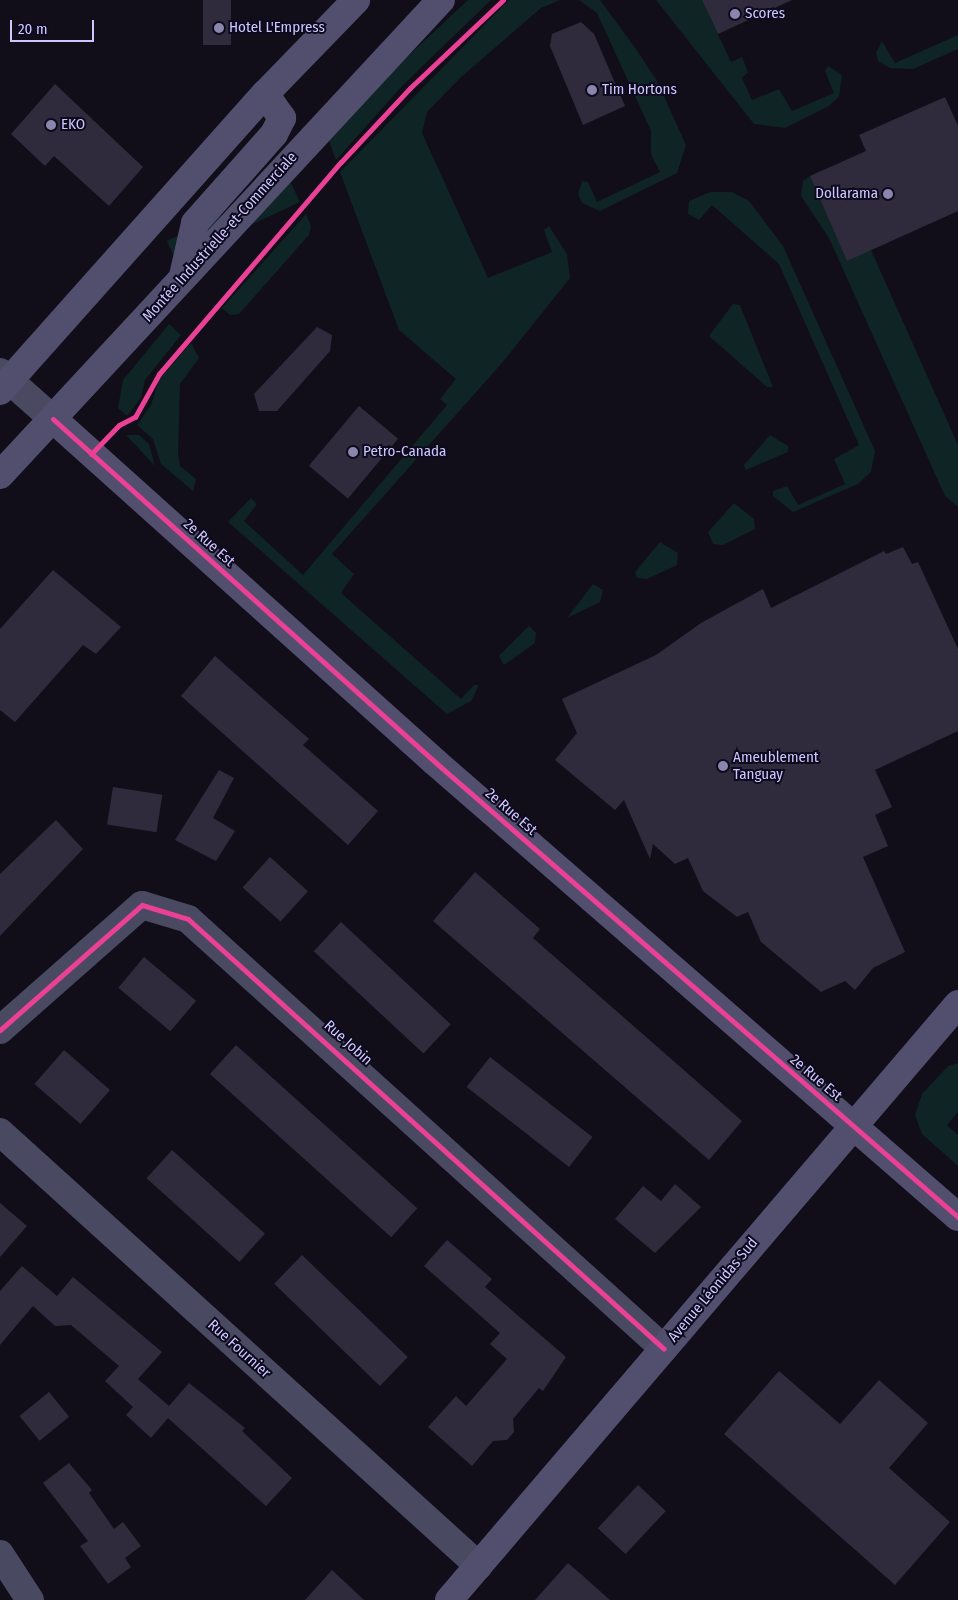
<!DOCTYPE html>
<html>
<head>
<meta charset="utf-8">
<style>
	body { margin:0 }
	#map { position:relative; width:958px; height:1600px; overflow:hidden; background:#110e19; font-family:"Fira Sans Condensed",sans-serif }
	div>[style] { position:absolute }
	[style*='--x'] { left:calc(var(--x)*1px); top:calc(var(--y)*1px); width:calc(var(--w)*1px); rotate:calc(var(--a)*1deg) }
	.green>* { inset:0; background:#0e2425; transform-origin:0 0 }
	.building>* { inset:0; background:#2f2b3c; transform-origin:0 0 }
	.street>* { height:28px; margin:-14px; padding:0 14px; transform-origin:14px; border-radius:14px; background:#4a4962 }
	.secondary>* { height:28px; margin:-14px; padding:0 14px; transform-origin:14px; border-radius:14px; background:#514f6d }
	.cycleway>* { height:5px; margin:-2.5px; padding:0 2.5px; transform-origin:2.5px; border-radius:2.5px; background:#ea4096 }
	.dots>* { width:14px; height:14px; translate:-50% -50%; box-sizing:border-box; border:2px solid #0e0a1d; border-radius:50% }
	span { translate:-50% -50%; white-space:nowrap; text-align:center; line-height:1.15; -webkit-text-stroke:4px #0e0a1d; paint-order:stroke }
	.poi-label { font-size:15px; color:#cdc6ff }
	.left { translate:0 -50%; text-align:left }
	.right { translate:-100% -50%; text-align:right }
	.street-label { font-size:15px; color:#cdc6ff }
	.scale { position:absolute; left:10px; top:20px; width:84px; height:22px; box-sizing:border-box; border:2px solid #cdc6ff; border-top:0; padding-left:6px; font-size:15px; line-height:18px; white-space:nowrap; color:#cdc6ff; -webkit-text-stroke:4px #0e0a1d; paint-order:stroke }
</style>
</head>
<body>
<div id="map">
	<div class="green">
		<div style="clip-path:polygon(468px 0,491px 0,403px 85px,336px 160px,329px 141px,390px 73px)"></div>
		<div style="clip-path:polygon(509px 0,560px 0,541px 8px,460px 78px,427px 112px,422px 133px,488px 278px,552px 252px,544px 230px,549px 226px,567px 254px,570px 278px,502px 363px,332px 554px,354px 574px,341px 593px,461px 699px,474px 685px,479px 685px,471px 701px,447px 714px,228px 522px,251px 498px,257px 504px,244px 521px,303px 575px,447px 405px,440px 399px,456px 379px,399px 330px,340px 172px)"></div>
		<div style="clip-path:polygon(579px 0,600px 0,636px 49px,657px 81px,686px 145px,677px 173px,600px 211px,582px 203px,578px 194px,582px 181px,588px 182px,597px 202px,660px 172px,651px 154px,651px 131px,597px 13px)"></div>
		<div style="clip-path:polygon(656px 0,702px 0,731px 62px,742px 57px,748px 72px,742px 78px,752px 100px,779px 89px,792px 111px,834px 93px,825px 71px,828px 66px,842px 75px,839px 96px,829px 106px,785px 128px,754px 124px)"></div>
		<div style="clip-path:polygon(958px 35px,958px 49px,913px 69px,890px 68px,878px 61px,876px 53px,882px 41px,895px 63px)"></div>
		<div style="clip-path:polygon(810px 176px,847px 260px,871px 250px,958px 445px,958px 507px,945px 496px,829px 238px,801px 196px,803px 181px)"></div>
		<div style="left:291px;top:183px;width:21px;height:137px;rotate:65deg"></div>
		<div style="clip-path:polygon(710px 192px,732px 192px,749px 201px,783px 246px,875px 451px,871px 472px,858px 484px,793px 512px,773px 496px,773px 491px,787px 486px,798px 505px,845px 484px,834px 459px,859px 445px,779px 264px,712px 205px,699px 220px,688px 214px,689px 201px)"></div>
		<div style="clip-path:polygon(306px 214px,311px 226px,309px 235px,239px 314px,230px 315px,222px 308px)"></div>
		<div style="clip-path:polygon(733px 304px,740px 305px,773px 387px,767px 387px,709px 336px)"></div>
		<div style="clip-path:polygon(169px 324px,181px 335px,145px 380px,141px 398px,127px 416px,118px 408px,123px 380px)"></div>
		<div style="clip-path:polygon(191px 343px,199px 358px,180px 384px,178px 455px,180px 466px,196px 479px,193px 491px,161px 464px,153px 439px,137px 425px,151px 405px,159px 380px)"></div>
		<div style="clip-path:polygon(126px 435px,139px 435px,149px 444px,155px 466px)"></div>
		<div style="clip-path:polygon(770px 435px,788px 446px,788px 452px,746px 470px,744px 465px)"></div>
		<div style="clip-path:polygon(734px 503px,754px 519px,755px 529px,723px 545px,713px 544px,708px 532px)"></div>
		<div style="clip-path:polygon(660px 542px,678px 553px,677px 565px,647px 579px,637px 578px,635px 572px)"></div>
		<div style="clip-path:polygon(593px 584px,603px 590px,600px 602px,567px 618px)"></div>
		<div style="clip-path:polygon(529px 626px,536px 633px,535px 643px,504px 665px,499px 656px)"></div>
		<div style="clip-path:polygon(958px 1063px,958px 1112px,947px 1125px,958px 1135px,958px 1166px,922px 1134px,915px 1115px,922px 1094px,948px 1066px)"></div>
	</div>
	<div class="building">
		<div style="left:203px;top:0;width:28px;height:45px"></div>
		<div style="clip-path:polygon(702px 0,792px 0,718px 34px)"></div>
		<div style="clip-path:polygon(581px 22px,594px 34px,625px 106px,583px 125px,550px 46px,552px 34px)"></div>
		<div style="clip-path:polygon(55px 84px,143px 167px,109px 206px,54px 156px,45px 166px,11px 134px)"></div>
		<div style="clip-path:polygon(945px 97px,958px 126px,958px 211px,847px 261px,810px 176px,866px 151px,859px 135px)"></div>
		<div style="clip-path:polygon(317px 327px,332px 335px,330px 351px,277px 411px,259px 411px,254px 394px)"></div>
		<div style="left:359px;top:406px;width:51px;height:78px;rotate:40deg"></div>
		<div style="clip-path:polygon(903px 547px,912px 564px,918px 562px,958px 649px,958px 731px,875px 770px,892px 807px,875px 815px,888px 846px,863px 857px,905px 952px,873px 968px,855px 990px,845px 981px,821px 992px,761px 942px,748px 912px,737px 917px,703px 891px,688px 858px,675px 864px,653px 844px,650px 859px,624px 800px,615px 810px,555px 760px,577px 733px,562px 699px,656px 655px,701px 623px,763px 589px,771px 608px,884px 551px,886px 554px)"></div>
		<div style="clip-path:polygon(53px 570px,121px 627px,96px 654px,83px 645px,15px 722px,0 710px,0 629px)"></div>
		<div style="clip-path:polygon(215px 656px,309px 739px,303px 745px,378px 811px,348px 845px,181px 696px)"></div>
		<div style="clip-path:polygon(219px 770px,234px 778px,213px 818px,235px 831px,216px 861px,175px 840px)"></div>
		<div style="left:113px;top:787px;width:50px;height:38px;rotate:9deg"></div>
		<div style="clip-path:polygon(56px 820px,83px 849px,0 936px,0 874px)"></div>
		<div style="left:270px;top:857px;width:51px;height:41px;rotate:42deg"></div>
		<div style="clip-path:polygon(475px 872px,540px 929px,533px 938px,742px 1121px,709px 1160px,433px 921px)"></div>
		<div style="left:341px;top:922px;width:150px;height:40px;rotate:43deg"></div>
		<div style="left:144px;top:957px;width:68px;height:40px;rotate:40deg"></div>
		<div style="left:236px;top:1045px;width:244px;height:39px;rotate:42deg"></div>
		<div style="left:64px;top:1050px;width:61px;height:45px;rotate:41deg"></div>
		<div style="left:490px;top:1057px;width:130px;height:38px;rotate:38deg"></div>
		<div style="left:172px;top:1150px;width:125px;height:38px;rotate:42deg"></div>
		<div style="clip-path:polygon(675px 1184px,701px 1207px,655px 1253px,615px 1219px,643px 1186px,661px 1201px)"></div>
		<div style="clip-path:polygon(0 1203px,27px 1226px,0 1257px)"></div>
		<div style="clip-path:polygon(447px 1240px,492px 1279px,485px 1287px,566px 1357px,543px 1391px,539px 1388px,513px 1419px,514px 1432px,507px 1440px,493px 1441px,472px 1466px,428px 1427px,456px 1396px,466px 1406px,507px 1359px,490px 1344px,500px 1333px,424px 1266px)"></div>
		<div style="left:302px;top:1255px;width:147px;height:40px;rotate:44deg"></div>
		<div style="clip-path:polygon(22px 1266px,57px 1296px,73px 1277px,162px 1352px,138px 1379px,169px 1406px,189px 1383px,245px 1428px,242px 1431px,292px 1478px,266px 1506px,168px 1418px,151px 1438px,126px 1415px,133px 1407px,105px 1381px,119px 1366px,71px 1325px,55px 1326px,33px 1306px,0 1345px,0 1291px)"></div>
		<div style="clip-path:polygon(779px 1371px,840px 1424px,879px 1380px,928px 1423px,889px 1468px,950px 1522px,895px 1585px,724px 1434px)"></div>
		<div style="left:49px;top:1392px;width:32px;height:38px;rotate:51deg"></div>
		<div style="clip-path:polygon(69px 1463px,92px 1490px,89px 1493px,114px 1529px,123px 1522px,141px 1546px,125px 1558px,131px 1567px,108px 1584px,80px 1546px,88px 1541px,43px 1483px)"></div>
		<div style="left:638px;top:1485px;width:38px;height:59px;rotate:43deg"></div>
		<div style="clip-path:polygon(568px 1563px,583px 1576px,610px 1600px,535px 1600px)"></div>
		<div style="clip-path:polygon(332px 1570px,364px 1600px,305px 1600px)"></div>
	</div>
	<div class="street">
		<div style="--x:0;--y:372;--w:71;--a:41.6"></div>
		<div style="--x:0;--y:1030;--w:189;--a:-41.4"></div>
		<div style="--x:142;--y:905;--w:48;--a:16.9"></div>
		<div style="--x:188;--y:919;--w:641;--a:42.09"></div>
		<div style="--x:0;--y:1132;--w:646;--a:42.18"></div>
		<div style="--x:0;--y:1554;--w:55;--a:56.9"></div>
	</div>
	<div class="secondary">
		<div style="--x:183;--y:276;--w:54;--a:-77.2"></div>
		<div style="--x:195;--y:223;--w:119;--a:-48.4"></div>
		<div style="--x:274;--y:134;--w:18;--a:-63"></div>
		<div style="--x:282;--y:118;--w:29;--a:-125"></div>
		<div style="--x:0;--y:391;--w:398;--a:-48.3"></div>
		<div style="--x:265;--y:94;--w:131;--a:-45.9"></div>
		<div style="--x:53;--y:419;--w:513;--a:41.92"></div>
		<div style="--x:435;--y:762;--w:693;--a:41.02"></div>
		<div style="--x:0;--y:475;--w:648;--a:-47.13"></div>
		<div style="--x:449;--y:1600;--w:784;--a:-49.5"></div>
	</div>
	<div class="cycleway">
		<div style="--x:53;--y:419;--w:513;--a:41.92"></div>
		<div style="--x:435;--y:762;--w:693;--a:41.02"></div>
		<div style="--x:91;--y:454;--w:40;--a:-46"></div>
		<div style="--x:119;--y:425;--w:18;--a:-27"></div>
		<div style="--x:135;--y:417;--w:49;--a:-60.8"></div>
		<div style="--x:159;--y:374;--w:279;--a:-49.4"></div>
		<div style="--x:341;--y:162;--w:101;--a:-47"></div>
		<div style="--x:410;--y:88;--w:128;--a:-43.4"></div>
		<div style="--x:0;--y:1030;--w:189;--a:-41.4"></div>
		<div style="--x:142;--y:905;--w:48;--a:16.9"></div>
		<div style="--x:188;--y:919;--w:641;--a:42.09"></div>
	</div>
	<div class="dots">
		<div style="left:735px;top:14px;background:#8b86ae"></div>
		<div style="left:219px;top:28px;background:#8b86ae"></div>
		<div style="left:592px;top:90px;background:#8b86ae"></div>
		<div style="left:51px;top:125px;background:#8b86ae"></div>
		<div style="left:888px;top:194px;background:#8b86ae"></div>
		<div style="left:353px;top:452px;background:#8b86ae"></div>
		<div style="left:723px;top:766px;background:#8b86ae"></div>
	</div>
	<div class="poi-label">
		<span class="left" style="left:745px;top:14px">Scores</span>
		<span class="left" style="left:229px;top:28px">Hotel L'Empress</span>
		<span class="left" style="left:602px;top:90px">Tim Hortons</span>
		<span class="left" style="left:61px;top:125px">EKO</span>
		<span class="right" style="left:878px;top:194px">Dollarama</span>
		<span class="left" style="left:363px;top:452px">Petro-Canada</span>
		<span class="left" style="left:733px;top:766px">Ameublement<br>Tanguay</span>
	</div>
	<div class="street-label">
		<span style="left:220px;top:237px;rotate:-48deg">Montée Industrielle-et-Commerciale</span>
		<span style="left:209px;top:543px;rotate:42deg">2e Rue Est</span>
		<span style="left:511px;top:812px;rotate:41deg">2e Rue Est</span>
		<span style="left:348px;top:1043px;rotate:42deg">Rue Jobin</span>
		<span style="left:816px;top:1078px;rotate:40deg">2e Rue Est</span>
		<span style="left:713px;top:1290px;rotate:-50deg">Avenue Léonidas Sud</span>
		<span style="left:239px;top:1349px;rotate:42deg">Rue Fournier</span>
	</div>
	<div class="scale">20 m</div>
</div>
</body>
</html>
